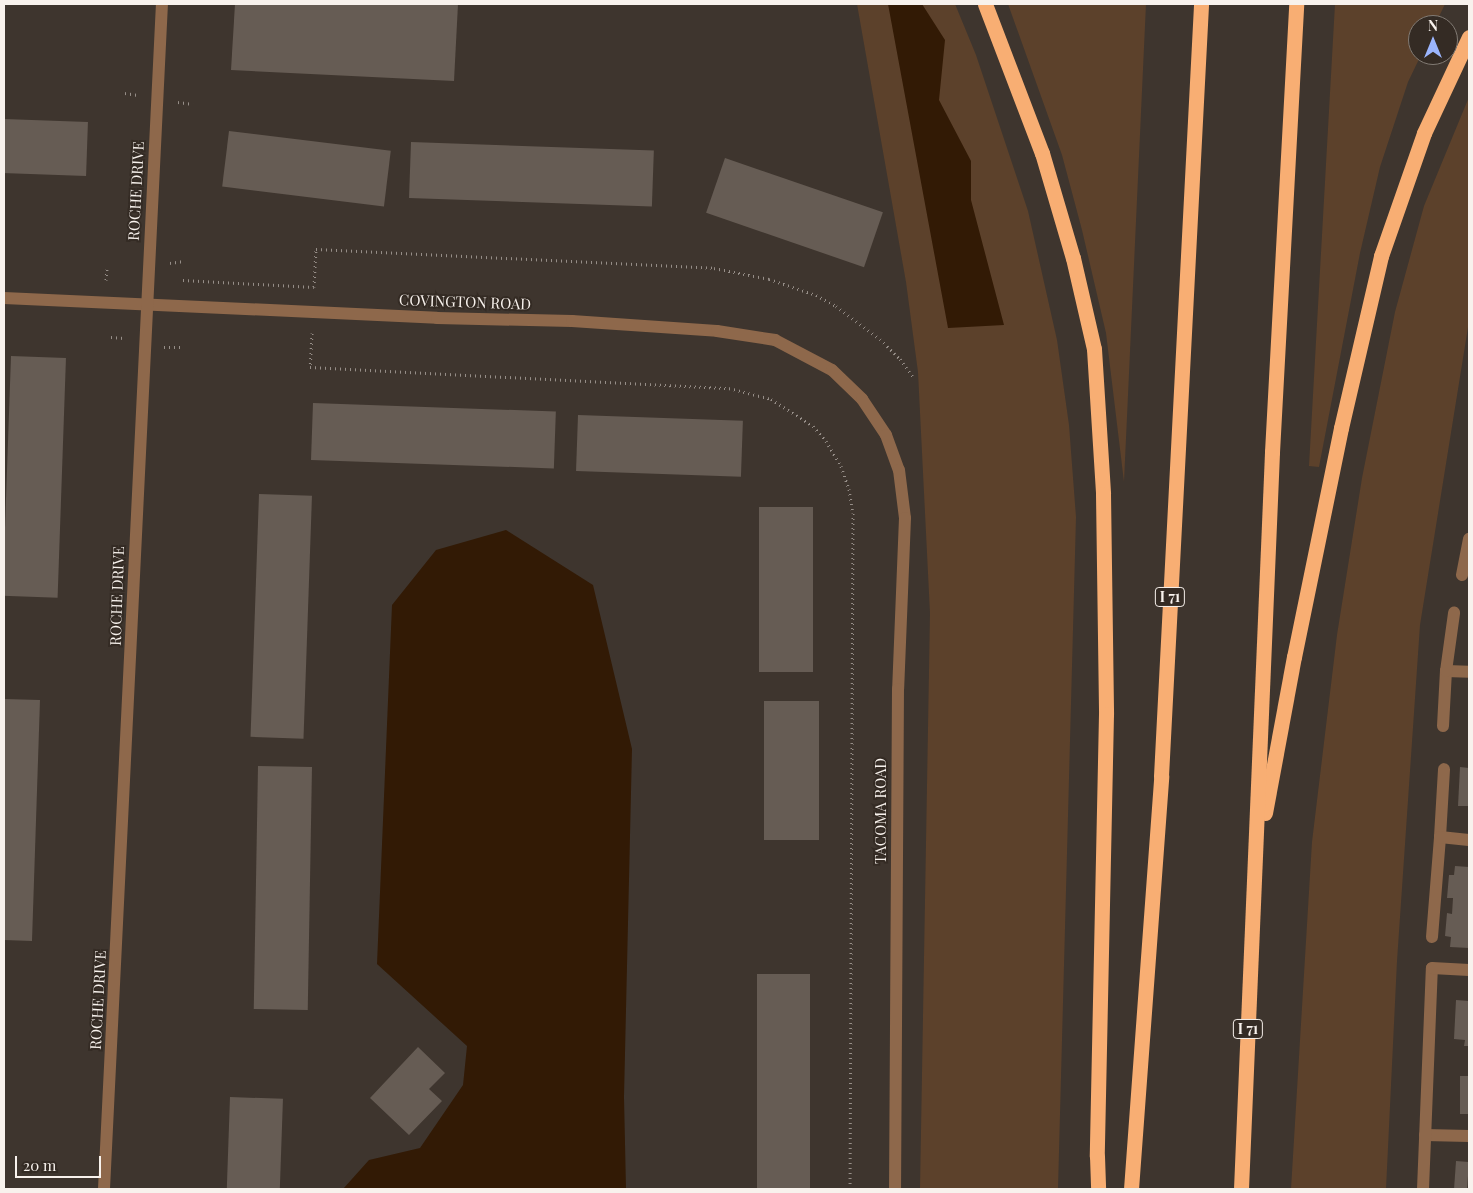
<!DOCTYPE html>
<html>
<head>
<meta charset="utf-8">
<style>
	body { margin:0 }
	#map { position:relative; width:1473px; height:1193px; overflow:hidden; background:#3e352e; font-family:"Playfair Display",serif }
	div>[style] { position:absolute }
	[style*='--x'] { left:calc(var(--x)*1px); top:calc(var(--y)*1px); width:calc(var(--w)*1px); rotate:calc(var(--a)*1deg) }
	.green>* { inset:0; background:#5c412b }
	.water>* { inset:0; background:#321a05 }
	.building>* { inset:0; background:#665c54; transform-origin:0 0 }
	.path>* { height:3px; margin-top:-1.5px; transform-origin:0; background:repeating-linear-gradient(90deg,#968e88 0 1px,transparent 0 5px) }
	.lane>* { height:12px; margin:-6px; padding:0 6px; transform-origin:6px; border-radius:6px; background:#8e684b }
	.street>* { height:12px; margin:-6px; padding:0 6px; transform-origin:6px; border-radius:6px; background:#8e684b }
	.highway>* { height:15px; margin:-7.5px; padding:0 7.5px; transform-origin:7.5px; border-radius:7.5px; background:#f8ae73 }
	span { translate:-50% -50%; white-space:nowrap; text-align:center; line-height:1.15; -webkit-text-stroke:4px #342b24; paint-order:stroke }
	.shield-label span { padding:1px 4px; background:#342b24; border:1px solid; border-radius:4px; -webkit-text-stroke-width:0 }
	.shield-label { font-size:14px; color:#f8f2ed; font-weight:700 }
	.street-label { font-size:15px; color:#f8f2ed }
	.frame { position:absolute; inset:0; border:5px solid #f8f2ed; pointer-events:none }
	.north { position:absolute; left:1408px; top:15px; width:50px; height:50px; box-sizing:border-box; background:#342b24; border:1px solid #827b74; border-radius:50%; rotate:0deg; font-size:14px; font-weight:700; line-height:20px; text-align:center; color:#f8f2ed }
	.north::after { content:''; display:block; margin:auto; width:18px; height:22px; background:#9bb5fd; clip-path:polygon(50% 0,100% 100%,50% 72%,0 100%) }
	.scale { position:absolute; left:15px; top:1156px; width:86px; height:22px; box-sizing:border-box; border:2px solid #f8f2ed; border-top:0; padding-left:6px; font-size:15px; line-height:18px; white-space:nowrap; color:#f8f2ed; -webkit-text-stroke:4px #342b24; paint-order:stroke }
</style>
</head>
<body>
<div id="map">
	<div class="green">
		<div style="clip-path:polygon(857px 4px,955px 4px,976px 55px,1028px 211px,1057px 340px,1069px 425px,1076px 517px,1058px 1189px,920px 1189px,930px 613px,918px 372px,906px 282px)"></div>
		<div style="clip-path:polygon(1008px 4px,1146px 4px,1124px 482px,1106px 333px,1082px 230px,1062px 155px)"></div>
		<div style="clip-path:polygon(1335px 4px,1445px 4px,1435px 25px,1418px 25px,1418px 55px,1421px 55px,1408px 82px,1380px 167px,1360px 253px,1319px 467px,1309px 466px)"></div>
		<div style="clip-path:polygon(1469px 97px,1469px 321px,1420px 625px,1397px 961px,1386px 1189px,1291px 1189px,1312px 842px,1337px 635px,1362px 478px,1395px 312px,1424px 206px)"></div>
	</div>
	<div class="water">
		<div style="clip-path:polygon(888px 4px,922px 4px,945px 40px,939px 100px,971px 161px,971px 200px,1004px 325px,948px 328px)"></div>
		<div style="clip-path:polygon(506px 530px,593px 585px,632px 749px,624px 1097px,626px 1189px,343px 1189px,369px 1160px,420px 1148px,463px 1085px,467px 1046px,377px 964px,392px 605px,436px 550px)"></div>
	</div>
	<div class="building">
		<div style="clip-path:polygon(235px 4px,458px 4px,454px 81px,231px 70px)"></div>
		<div style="left:4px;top:119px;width:84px;height:54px;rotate:2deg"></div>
		<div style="left:229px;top:131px;width:163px;height:56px;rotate:7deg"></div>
		<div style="left:411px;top:142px;width:243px;height:56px;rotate:2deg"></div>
		<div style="left:725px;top:158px;width:167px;height:58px;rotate:19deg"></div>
		<div style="left:11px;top:356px;width:55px;height:240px;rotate:2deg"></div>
		<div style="left:313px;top:403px;width:243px;height:57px;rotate:2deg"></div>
		<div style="left:578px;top:415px;width:165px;height:56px;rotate:2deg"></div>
		<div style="left:259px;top:494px;width:53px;height:243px;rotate:2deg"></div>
		<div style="left:759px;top:507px;width:54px;height:165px"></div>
		<div style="clip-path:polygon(4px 699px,40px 700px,32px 941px,4px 940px)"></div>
		<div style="left:764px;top:701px;width:55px;height:139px"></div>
		<div style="left:258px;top:766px;width:54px;height:243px;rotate:1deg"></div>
		<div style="clip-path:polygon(1460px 767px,1469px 768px,1469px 806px,1458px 806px)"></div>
		<div style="clip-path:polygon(1455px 866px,1469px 867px,1469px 948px,1450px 947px,1451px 937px,1445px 936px,1447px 913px,1452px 914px,1453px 898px,1447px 898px,1449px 875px,1454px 875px)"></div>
		<div style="left:757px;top:974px;width:53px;height:215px"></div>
		<div style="clip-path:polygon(1456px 1000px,1469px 1001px,1469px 1046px,1464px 1046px,1465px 1040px,1454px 1039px)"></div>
		<div style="clip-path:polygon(418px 1047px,445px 1073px,429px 1089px,442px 1101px,409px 1135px,370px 1098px)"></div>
		<div style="left:1460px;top:1076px;width:9px;height:38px"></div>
		<div style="left:230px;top:1097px;width:53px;height:92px;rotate:2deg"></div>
		<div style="left:1456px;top:1161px;width:13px;height:28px;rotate:4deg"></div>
	</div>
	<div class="path">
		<div style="--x:125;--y:93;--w:13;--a:9"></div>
		<div style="--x:178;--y:102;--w:15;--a:8"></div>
		<div style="--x:170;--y:263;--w:14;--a:-8"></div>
		<div style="--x:106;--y:280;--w:11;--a:-85"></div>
		<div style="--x:183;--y:280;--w:131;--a:3.1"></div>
		<div style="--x:314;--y:287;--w:38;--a:-87"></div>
		<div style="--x:316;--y:249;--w:398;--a:2.7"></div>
		<div style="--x:714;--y:268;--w:56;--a:11.3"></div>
		<div style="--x:769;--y:279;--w:50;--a:18.8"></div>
		<div style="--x:816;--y:295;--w:23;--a:29"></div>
		<div style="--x:836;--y:306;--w:55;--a:36.9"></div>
		<div style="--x:880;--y:339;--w:28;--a:45"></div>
		<div style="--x:900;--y:359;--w:22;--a:54"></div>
		<div style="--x:312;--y:333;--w:34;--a:93"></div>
		<div style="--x:310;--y:367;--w:420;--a:2.9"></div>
		<div style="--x:729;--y:388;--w:43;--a:14.7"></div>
		<div style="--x:771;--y:399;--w:50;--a:32.7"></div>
		<div style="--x:813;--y:426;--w:20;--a:49"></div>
		<div style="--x:826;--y:441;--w:29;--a:59"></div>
		<div style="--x:841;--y:466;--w:24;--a:71"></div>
		<div style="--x:849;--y:489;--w:24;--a:81"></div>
		<div style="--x:853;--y:513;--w:676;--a:90.25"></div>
		<div style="--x:111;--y:337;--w:13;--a:4"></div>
		<div style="--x:164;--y:347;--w:17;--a:0"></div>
	</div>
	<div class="lane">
		<div style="--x:1462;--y:575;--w:37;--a:-79"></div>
		<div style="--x:1446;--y:671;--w:23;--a:2"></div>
		<div style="--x:1443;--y:726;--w:55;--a:-86.9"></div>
		<div style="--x:1446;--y:671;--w:59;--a:-82.1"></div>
		<div style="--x:1440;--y:837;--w:68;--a:-86.6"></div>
		<div style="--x:1432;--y:937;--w:100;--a:-85.4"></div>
		<div style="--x:1440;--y:837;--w:29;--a:6"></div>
		<div style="--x:1425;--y:1135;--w:44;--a:1.3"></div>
		<div style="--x:1423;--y:1189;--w:221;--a:-87.7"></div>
		<div style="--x:1432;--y:968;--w:37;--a:3"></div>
	</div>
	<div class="street">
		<div style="--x:4;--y:298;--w:433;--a:2.6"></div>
		<div style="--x:437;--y:318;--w:135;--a:1.3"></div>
		<div style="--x:572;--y:321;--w:145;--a:3.9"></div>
		<div style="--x:717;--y:331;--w:59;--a:8.8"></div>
		<div style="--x:775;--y:340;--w:64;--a:27.8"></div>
		<div style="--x:832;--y:370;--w:42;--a:44"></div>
		<div style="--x:862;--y:399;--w:43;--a:56.3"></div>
		<div style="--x:886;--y:435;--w:37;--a:70"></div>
		<div style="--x:899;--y:470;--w:48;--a:82.9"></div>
		<div style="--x:905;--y:518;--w:171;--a:92.3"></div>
		<div style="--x:898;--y:689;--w:500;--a:90.34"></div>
		<div style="--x:104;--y:1189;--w:1186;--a:-87.2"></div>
	</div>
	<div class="highway">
		<div style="--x:985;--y:4;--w:160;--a:69.1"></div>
		<div style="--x:1042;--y:153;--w:109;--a:73.6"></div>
		<div style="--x:1073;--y:258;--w:93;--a:77"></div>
		<div style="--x:1094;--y:349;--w:145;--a:86.4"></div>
		<div style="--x:1103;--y:494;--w:220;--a:89.2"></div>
		<div style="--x:1106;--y:714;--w:442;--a:91.2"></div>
		<div style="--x:1097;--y:1156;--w:33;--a:88"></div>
		<div style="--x:1265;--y:813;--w:159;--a:-79.5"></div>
		<div style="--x:1294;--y:657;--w:234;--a:-78.4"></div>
		<div style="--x:1341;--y:428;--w:177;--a:-76.9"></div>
		<div style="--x:1381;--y:256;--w:130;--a:-70.7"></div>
		<div style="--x:1424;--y:133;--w:106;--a:-64.9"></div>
		<div style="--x:1131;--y:1189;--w:414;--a:-85.8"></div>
		<div style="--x:1161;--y:776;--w:773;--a:-87.03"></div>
		<div style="--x:1241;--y:1189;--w:738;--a:-87.59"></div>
		<div style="--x:1272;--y:452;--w:449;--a:-86.9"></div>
	</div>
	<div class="shield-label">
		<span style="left:1170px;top:597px">I 71</span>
		<span style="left:1248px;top:1029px">I 71</span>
	</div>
	<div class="street-label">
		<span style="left:136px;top:191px;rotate:-87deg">ROCHE DRIVE</span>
		<span style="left:465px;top:302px;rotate:2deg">COVINGTON ROAD</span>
		<span style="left:117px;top:596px;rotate:-88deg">ROCHE DRIVE</span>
		<span style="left:881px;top:811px;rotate:-90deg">TACOMA ROAD</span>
		<span style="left:98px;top:1000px;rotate:-87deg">ROCHE DRIVE</span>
	</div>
	<div class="frame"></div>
	<div class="north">N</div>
	<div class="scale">20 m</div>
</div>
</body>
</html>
